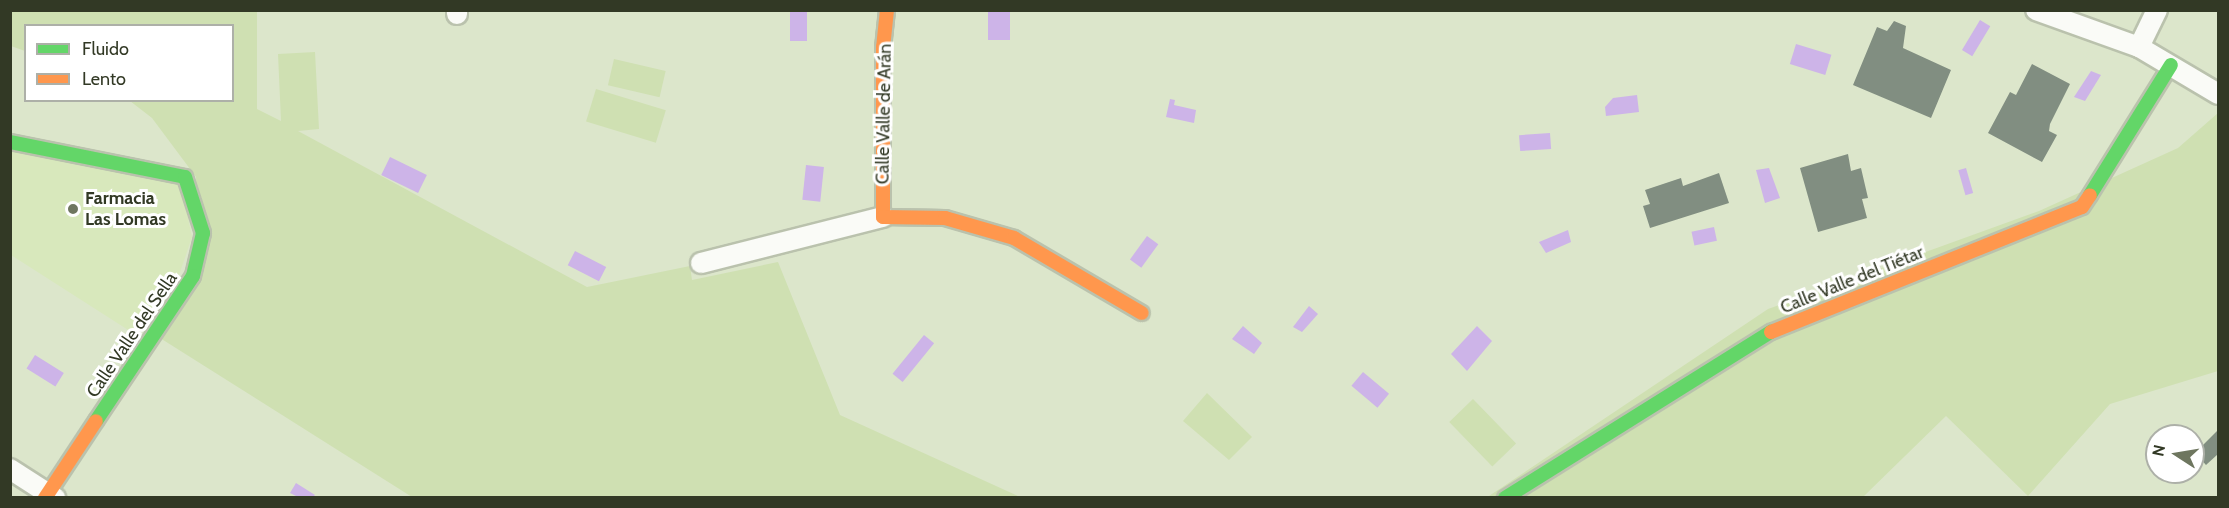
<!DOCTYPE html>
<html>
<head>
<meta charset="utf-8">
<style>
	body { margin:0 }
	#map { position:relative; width:2229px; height:508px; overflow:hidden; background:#dce6cb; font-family:Cabin,sans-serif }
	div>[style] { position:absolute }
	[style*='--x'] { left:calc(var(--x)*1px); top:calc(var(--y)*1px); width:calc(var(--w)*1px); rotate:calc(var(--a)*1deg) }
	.built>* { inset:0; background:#d8e8bc }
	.green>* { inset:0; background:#cfe0b2; transform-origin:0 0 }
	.water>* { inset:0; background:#cdb4e8; transform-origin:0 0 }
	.building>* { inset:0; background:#818e81 }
	.roads { filter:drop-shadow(2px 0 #bac2ad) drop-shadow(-2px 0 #bac2ad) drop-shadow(0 2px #bac2ad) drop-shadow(0 -2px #bac2ad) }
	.street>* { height:20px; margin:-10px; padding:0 10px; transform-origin:10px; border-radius:10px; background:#fafbf7 }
	.fast>* { height:14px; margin:-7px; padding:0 7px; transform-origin:7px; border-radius:7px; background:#63d668 }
	.slow>* { height:14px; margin:-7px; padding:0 7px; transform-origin:7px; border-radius:7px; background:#ff974d }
	.dots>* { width:16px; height:16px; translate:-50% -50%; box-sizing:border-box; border:3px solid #fff; border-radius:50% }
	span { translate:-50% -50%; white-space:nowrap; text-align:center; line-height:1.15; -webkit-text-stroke:6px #fff; paint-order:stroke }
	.street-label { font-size:18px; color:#323925 }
	.poi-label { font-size:18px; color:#323925; font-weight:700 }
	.left { translate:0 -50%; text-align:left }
	.frame { position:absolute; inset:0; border:12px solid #323925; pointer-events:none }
	.legend { position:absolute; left:24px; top:24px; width:210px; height:78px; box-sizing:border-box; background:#fff; border:2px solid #adb0a8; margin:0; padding:8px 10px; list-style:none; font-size:18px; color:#323925 }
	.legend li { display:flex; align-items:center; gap:12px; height:30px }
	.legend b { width:30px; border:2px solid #adb0a8 }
	.north { position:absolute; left:2145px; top:424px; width:60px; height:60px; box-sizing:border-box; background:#fff; border:2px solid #adb0a8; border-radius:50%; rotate:282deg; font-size:16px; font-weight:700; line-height:24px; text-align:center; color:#323925 }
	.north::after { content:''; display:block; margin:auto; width:21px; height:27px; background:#6e765f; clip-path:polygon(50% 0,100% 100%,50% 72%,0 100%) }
</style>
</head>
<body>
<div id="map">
	<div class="built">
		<div style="clip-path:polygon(10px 132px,181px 185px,192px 237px,175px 287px,136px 335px,11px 255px)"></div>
	</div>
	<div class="green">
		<div style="clip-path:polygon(11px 11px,257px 11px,257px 109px,281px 121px,278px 54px,315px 52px,319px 129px,298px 131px,587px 287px,690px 266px,692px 280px,778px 262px,840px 415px,1020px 497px,412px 497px,160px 338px,198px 285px,196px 177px,152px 118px,130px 101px,232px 100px,232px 26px,26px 26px,25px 51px,11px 46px)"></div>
		<div style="left:614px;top:59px;width:53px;height:27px;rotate:13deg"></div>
		<div style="left:596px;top:89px;width:73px;height:34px;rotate:17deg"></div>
		<div style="clip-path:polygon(2218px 113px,2218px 371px,2110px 404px,2028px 496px,1946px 416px,1863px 497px,1486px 498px,1768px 309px,2039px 211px,2178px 148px)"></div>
		<div style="clip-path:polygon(1207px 393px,1252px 437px,1229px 460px,1183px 421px)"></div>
		<div style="left:1473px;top:399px;width:62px;height:33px;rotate:46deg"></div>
	</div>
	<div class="water">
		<div style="left:790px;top:11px;width:17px;height:30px"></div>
		<div style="left:988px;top:11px;width:22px;height:29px"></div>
		<div style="left:1980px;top:20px;width:12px;height:35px;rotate:31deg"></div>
		<div style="left:1796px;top:44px;width:37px;height:21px;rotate:17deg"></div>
		<div style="clip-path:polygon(2091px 71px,2101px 75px,2085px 101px,2074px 97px)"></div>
		<div style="clip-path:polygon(1637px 95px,1639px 112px,1606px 116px,1605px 107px,1613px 98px)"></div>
		<div style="clip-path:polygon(1170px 99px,1175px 100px,1174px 105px,1196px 110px,1194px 123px,1166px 117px)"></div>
		<div style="left:1550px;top:133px;width:16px;height:31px;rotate:86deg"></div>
		<div style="left:390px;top:157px;width:41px;height:20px;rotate:26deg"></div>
		<div style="left:806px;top:165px;width:18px;height:35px;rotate:6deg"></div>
		<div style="clip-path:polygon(1769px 168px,1780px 198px,1765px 203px,1756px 170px)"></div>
		<div style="left:1966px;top:168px;width:26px;height:8px;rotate:74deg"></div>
		<div style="left:1714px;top:227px;width:14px;height:23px;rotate:78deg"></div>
		<div style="clip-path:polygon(1568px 230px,1571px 242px,1546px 253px,1539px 242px)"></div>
		<div style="left:1147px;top:236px;width:14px;height:29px;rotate:36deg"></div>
		<div style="left:575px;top:251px;width:35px;height:16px;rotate:27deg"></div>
		<div style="clip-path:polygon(1309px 306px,1318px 314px,1302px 332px,1293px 327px)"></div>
		<div style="clip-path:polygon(1243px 326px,1262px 343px,1254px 354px,1232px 339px)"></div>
		<div style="clip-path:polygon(1477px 326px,1492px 341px,1467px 371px,1451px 354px)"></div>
		<div style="left:924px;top:335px;width:13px;height:50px;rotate:39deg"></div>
		<div style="left:35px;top:355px;width:34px;height:16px;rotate:32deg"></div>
		<div style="left:1363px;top:372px;width:34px;height:18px;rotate:40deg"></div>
		<div style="clip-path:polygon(296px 483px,315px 495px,313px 497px,298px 497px,290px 493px)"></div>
	</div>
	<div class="building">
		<div style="clip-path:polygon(1894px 21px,1906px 26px,1903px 48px,1951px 70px,1931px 118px,1853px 85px,1877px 27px,1887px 31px)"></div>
		<div style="clip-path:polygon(2032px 64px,2070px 84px,2050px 124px,2049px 131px,2057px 135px,2042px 162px,1988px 133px,2010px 92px,2016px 95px)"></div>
		<div style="clip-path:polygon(1848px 154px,1851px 171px,1861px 168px,1868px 198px,1862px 199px,1867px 218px,1818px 232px,1800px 168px)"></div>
		<div style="clip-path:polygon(1719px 173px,1729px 203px,1650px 228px,1643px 206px,1650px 204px,1645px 190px,1681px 178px,1683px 186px)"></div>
		<div style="clip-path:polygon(2218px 430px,2218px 454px,2206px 465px,2195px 453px)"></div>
	</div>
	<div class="roads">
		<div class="street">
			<div style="--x:457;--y:10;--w:4;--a:90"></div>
			<div style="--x:2036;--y:10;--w:109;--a:19.8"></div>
			<div style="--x:2139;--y:47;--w:92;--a:30.7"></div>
			<div style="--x:2139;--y:47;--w:41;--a:-64.1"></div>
			<div style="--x:701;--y:263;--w:188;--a:-14.2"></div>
			<div style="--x:10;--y:469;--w:54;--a:32.8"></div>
		</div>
		<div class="fast">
			<div style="--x:10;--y:142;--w:178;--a:11.3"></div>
			<div style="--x:185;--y:177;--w:59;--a:72.2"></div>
			<div style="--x:203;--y:233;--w:44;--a:103.1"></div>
			<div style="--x:193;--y:276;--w:174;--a:123.8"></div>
			<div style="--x:2090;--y:195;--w:153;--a:-58.1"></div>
			<div style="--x:1505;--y:498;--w:314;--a:-32"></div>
		</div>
		<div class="slow">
			<div style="--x:887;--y:10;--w:37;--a:96"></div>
			<div style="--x:883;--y:47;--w:170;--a:90"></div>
			<div style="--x:883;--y:217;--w:62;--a:0.9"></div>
			<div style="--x:945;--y:218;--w:72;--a:16.2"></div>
			<div style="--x:1014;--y:238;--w:148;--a:30.4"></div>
			<div style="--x:1771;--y:332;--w:335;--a:-21.9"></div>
			<div style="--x:2082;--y:207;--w:14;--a:-56"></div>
			<div style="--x:45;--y:498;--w:92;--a:-56.5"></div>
		</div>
	</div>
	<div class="dots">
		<div style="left:73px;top:209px;background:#6e765f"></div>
	</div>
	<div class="street-label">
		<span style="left:884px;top:114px;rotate:-89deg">Calle Valle de Arán</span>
		<span style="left:1852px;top:280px;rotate:-22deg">Calle Valle del Tiétar</span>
		<span style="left:132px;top:335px;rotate:-56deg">Calle Valle del Sella</span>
	</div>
	<div class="poi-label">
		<span class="left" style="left:85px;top:209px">Farmacia<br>Las Lomas</span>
	</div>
	<div class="frame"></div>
	<ul class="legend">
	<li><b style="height:8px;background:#63d668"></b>Fluido</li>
	<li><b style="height:8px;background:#ff974d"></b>Lento</li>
	</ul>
	<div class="north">N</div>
</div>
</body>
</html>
